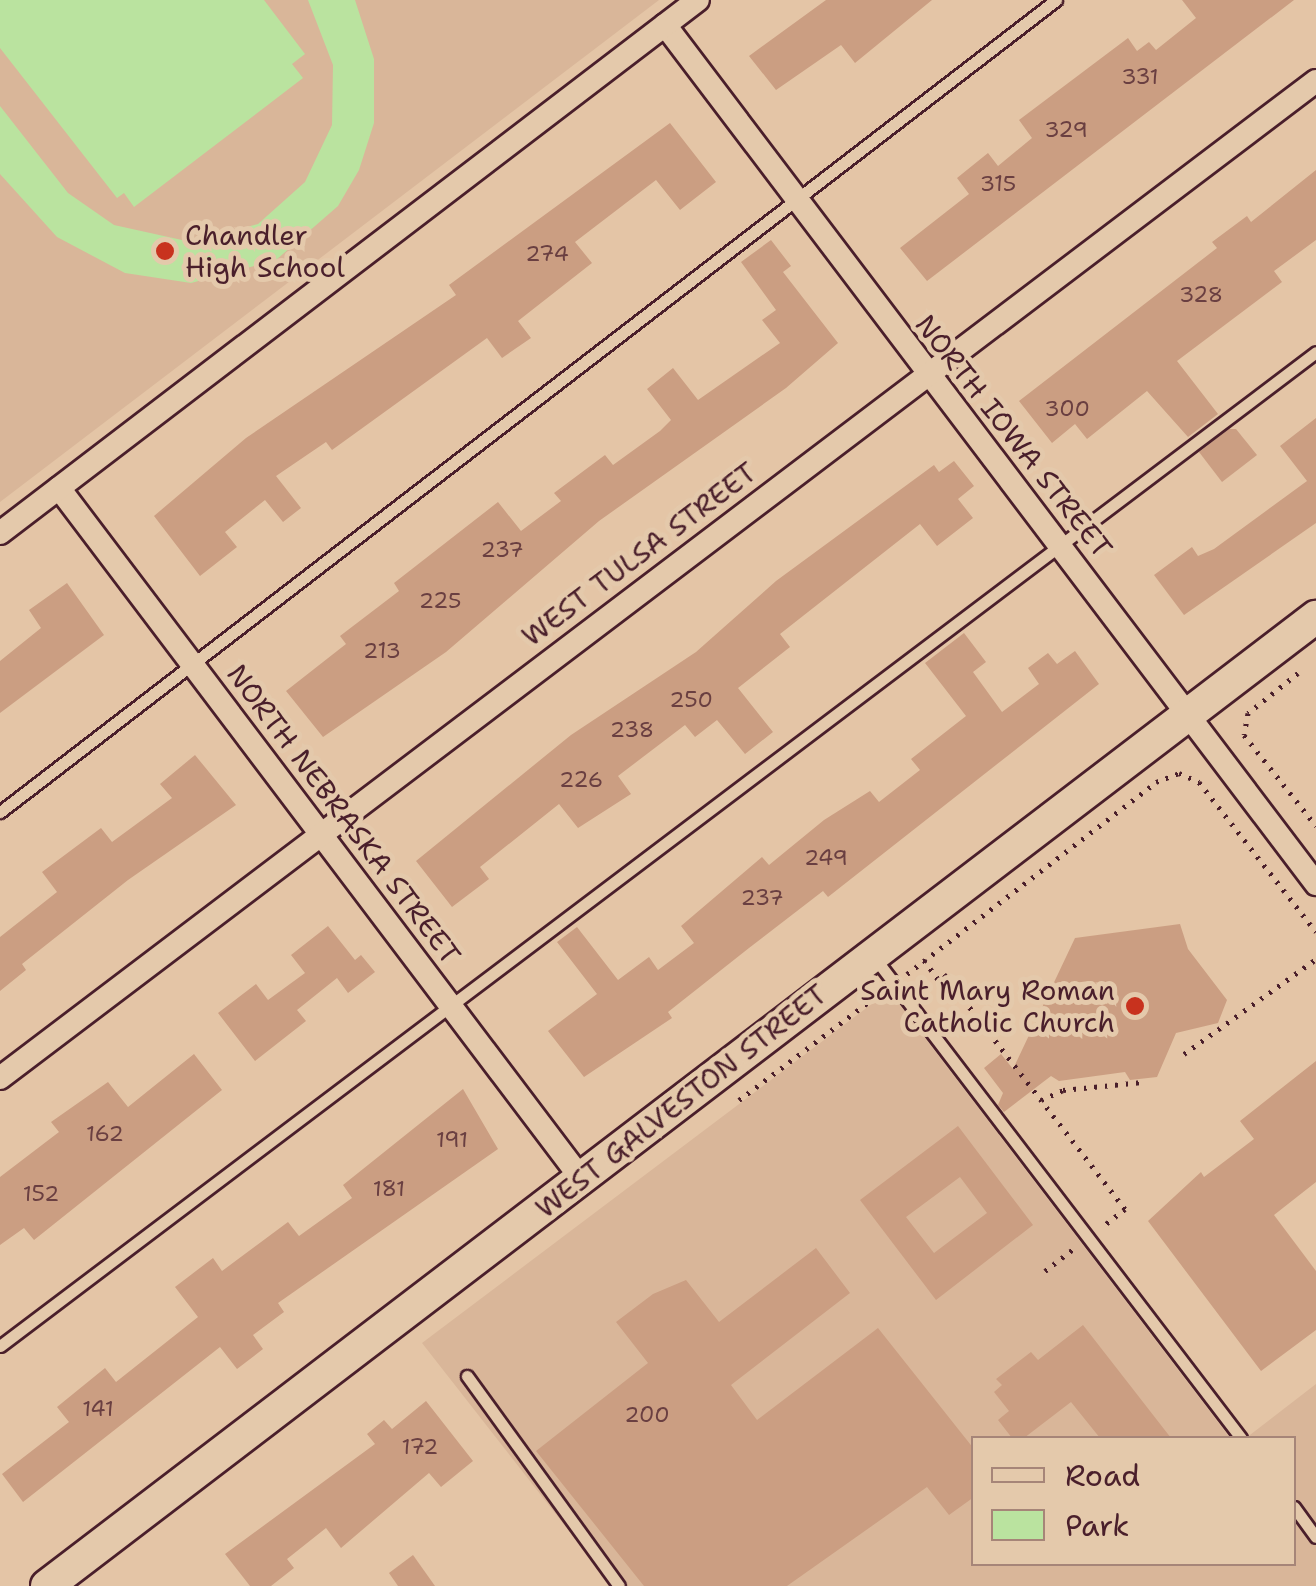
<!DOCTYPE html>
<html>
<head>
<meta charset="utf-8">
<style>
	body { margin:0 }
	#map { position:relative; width:1316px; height:1586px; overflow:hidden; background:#e4c5a6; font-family:"Shantell Sans",sans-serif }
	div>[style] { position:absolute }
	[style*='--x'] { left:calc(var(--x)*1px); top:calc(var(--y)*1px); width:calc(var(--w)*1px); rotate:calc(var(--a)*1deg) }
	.built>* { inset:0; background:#d9b699 }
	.green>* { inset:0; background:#bae39f }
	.building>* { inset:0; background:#cb9e82 }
	.path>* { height:5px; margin-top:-2.5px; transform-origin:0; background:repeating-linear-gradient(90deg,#4a1f2b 0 2.5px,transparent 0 10.5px) }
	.roads { filter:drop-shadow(2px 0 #4a1f2b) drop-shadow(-2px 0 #4a1f2b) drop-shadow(0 2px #4a1f2b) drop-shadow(0 -2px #4a1f2b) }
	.lane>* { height:11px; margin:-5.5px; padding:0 5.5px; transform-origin:5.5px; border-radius:5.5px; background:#e4c9ab }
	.street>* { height:22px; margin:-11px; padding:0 11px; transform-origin:11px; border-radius:11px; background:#e4c9ab }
	.secondary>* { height:32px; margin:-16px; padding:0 16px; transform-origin:16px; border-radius:16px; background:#e4c9ab }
	.dots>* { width:28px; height:28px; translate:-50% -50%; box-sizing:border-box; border:5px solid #e4c9ab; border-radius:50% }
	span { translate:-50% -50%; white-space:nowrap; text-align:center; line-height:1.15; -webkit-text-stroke:10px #e4c9ab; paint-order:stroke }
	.number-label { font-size:22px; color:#6a3f41 }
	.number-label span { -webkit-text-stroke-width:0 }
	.poi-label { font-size:28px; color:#4a1f2b }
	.left { translate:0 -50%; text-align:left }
	.right { translate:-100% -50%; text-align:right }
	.street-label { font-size:28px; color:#4a1f2b }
	.legend { position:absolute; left:971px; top:1436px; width:325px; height:130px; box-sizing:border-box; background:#e4c9ab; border:2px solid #a68578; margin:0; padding:12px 18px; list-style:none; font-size:30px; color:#4a1f2b }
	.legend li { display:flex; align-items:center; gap:20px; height:50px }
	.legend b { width:50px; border:2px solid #a68578 }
</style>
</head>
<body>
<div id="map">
	<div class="built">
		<div style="clip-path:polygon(0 0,659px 0,0 502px)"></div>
		<div style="clip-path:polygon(889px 991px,1230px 1438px,974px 1438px,974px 1564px,1294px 1564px,1294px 1438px,1246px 1438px,1316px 1384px,1316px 1586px,612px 1586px,422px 1343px)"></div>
	</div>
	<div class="green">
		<div style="clip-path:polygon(0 0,264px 0,305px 54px,292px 64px,303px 78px,134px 207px,124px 193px,117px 198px,0 48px)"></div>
		<div style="clip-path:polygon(308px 0,355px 0,374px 59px,374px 123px,359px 170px,338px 206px,276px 260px,191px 283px,125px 273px,57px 237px,0 174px,0 106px,68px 193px,114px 225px,191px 242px,258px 224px,305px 182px,332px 125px,333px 65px)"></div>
	</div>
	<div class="building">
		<div style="clip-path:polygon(826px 0,932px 0,855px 63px,841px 45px,776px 90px,749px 56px)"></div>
		<div style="clip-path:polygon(1182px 0,1294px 0,927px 281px,900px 248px,969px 194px,957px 178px,988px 153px,998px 166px,1032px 138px,1019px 120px,1128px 38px,1137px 51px,1149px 42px,1156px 50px,1196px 18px)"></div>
		<div style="clip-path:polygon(670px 123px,716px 182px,680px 210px,656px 180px,575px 242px,592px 263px,518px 321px,531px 338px,502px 358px,487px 338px,332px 450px,326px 442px,276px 476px,301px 508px,283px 522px,265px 500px,225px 532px,237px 547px,200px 576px,154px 516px,246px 438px,456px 295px,449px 285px)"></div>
		<div style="clip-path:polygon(1316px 170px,1316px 240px,1274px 271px,1282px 282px,1177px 361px,1218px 414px,1188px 437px,1147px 391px,1087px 439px,1075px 424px,1052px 443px,1019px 401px,1217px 248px,1212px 242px,1247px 216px,1251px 222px)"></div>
		<div style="clip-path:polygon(771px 240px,791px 266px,783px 272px,838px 343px,786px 388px,599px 521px,446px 652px,323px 737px,286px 691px,346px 644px,340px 636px,399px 591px,394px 583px,498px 502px,521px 531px,561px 501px,554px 493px,605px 455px,613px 465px,660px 431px,671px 420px,647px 389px,673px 368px,698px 400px,780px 343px,762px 320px,776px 310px,741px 262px)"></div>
		<div style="clip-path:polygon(1316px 418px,1316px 523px,1184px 615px,1154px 575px,1192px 547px,1198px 556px,1214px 549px,1307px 481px,1280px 446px)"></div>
		<div style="clip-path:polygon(1229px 429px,1236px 429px,1257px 455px,1222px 482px,1199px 452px)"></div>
		<div style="clip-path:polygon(954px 461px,974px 486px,958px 499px,973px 518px,937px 546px,920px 524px,780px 634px,790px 647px,738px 688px,773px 732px,745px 754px,717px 720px,695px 737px,685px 725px,618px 776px,631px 794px,578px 828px,559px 804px,480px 867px,489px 879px,452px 907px,416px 861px,571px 735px,696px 652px,776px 581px,934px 465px,939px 472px)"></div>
		<div style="clip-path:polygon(67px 583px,104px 635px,0 713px,0 661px,41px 628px,29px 610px)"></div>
		<div style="clip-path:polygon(964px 633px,986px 662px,973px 672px,1002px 712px,1039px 684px,1028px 668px,1048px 653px,1057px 664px,1075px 651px,1099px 684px,828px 897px,823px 891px,749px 948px,668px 1012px,672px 1018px,584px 1077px,548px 1031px,597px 994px,557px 942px,577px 927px,618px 980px,649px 957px,658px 970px,694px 943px,681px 926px,762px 857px,769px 865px,824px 820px,870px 791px,879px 802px,920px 770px,911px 759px,966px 716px,925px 663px)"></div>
		<div style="clip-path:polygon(195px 755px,236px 805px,128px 880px,22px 964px,26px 970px,0 991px,0 937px,57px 892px,42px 872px,101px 828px,112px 842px,172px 798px,160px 784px)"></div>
		<div style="clip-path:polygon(1180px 924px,1188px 949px,1227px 1000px,1218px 1023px,1176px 1033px,1157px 1077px,1130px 1080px,1125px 1072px,1059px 1081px,1051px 1076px,1004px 1112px,998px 1105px,1003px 1093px,984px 1068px,1001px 1054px,1013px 1069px,1075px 938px)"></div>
		<div style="clip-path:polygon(328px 926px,355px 960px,361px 955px,375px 972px,348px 993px,337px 978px,297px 1010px,306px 1021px,255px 1061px,218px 1013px,256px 984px,268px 1000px,305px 973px,291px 955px)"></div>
		<div style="clip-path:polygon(194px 1054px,222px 1090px,34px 1240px,24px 1228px,0 1245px,0 1177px,59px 1132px,51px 1122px,108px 1082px,128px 1107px)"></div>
		<div style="clip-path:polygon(1316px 1061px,1316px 1182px,1274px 1215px,1316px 1271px,1316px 1330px,1261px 1371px,1148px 1221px,1201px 1172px,1204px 1177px,1254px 1139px,1240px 1121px)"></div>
		<div style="clip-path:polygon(463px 1089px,498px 1149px,278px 1303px,284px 1312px,253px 1335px,263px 1349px,237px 1369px,220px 1347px,23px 1502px,2px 1474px,69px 1422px,57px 1407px,105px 1368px,116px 1382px,198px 1317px,175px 1287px,213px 1258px,222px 1271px,288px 1222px,299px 1236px,352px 1198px,343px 1185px)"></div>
		<div style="clip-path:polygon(evenodd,958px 1126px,1033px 1225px,936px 1300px,860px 1200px,958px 1126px,960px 1177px,987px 1213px,934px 1253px,906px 1217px,960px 1177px)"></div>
		<div style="clip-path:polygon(816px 1248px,850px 1293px,731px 1385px,757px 1420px,878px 1328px,974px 1449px,974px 1497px,949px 1515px,927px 1487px,787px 1586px,644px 1586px,536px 1451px,648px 1363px,616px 1322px,653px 1294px,686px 1280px,719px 1322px)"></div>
		<div style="clip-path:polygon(1083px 1325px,1171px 1438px,1100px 1438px,1071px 1402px,1024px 1438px,1012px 1438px,998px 1420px,1009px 1411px,994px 1392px,1002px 1385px,996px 1379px,1031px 1352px,1038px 1360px)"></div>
		<div style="clip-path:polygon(426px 1401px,473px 1461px,441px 1487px,429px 1473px,341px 1548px,326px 1528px,287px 1559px,294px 1568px,271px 1586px,250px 1586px,225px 1554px,375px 1444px,367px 1434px,384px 1420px,392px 1429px)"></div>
		<div style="clip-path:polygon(413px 1555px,435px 1586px,398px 1586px,389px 1573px)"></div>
	</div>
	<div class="path">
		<div style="--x:1298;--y:673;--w:64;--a:141.3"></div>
		<div style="--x:1248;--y:713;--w:22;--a:100"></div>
		<div style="--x:1244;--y:735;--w:116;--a:51.6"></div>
		<div style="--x:924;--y:960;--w:24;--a:54"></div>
		<div style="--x:938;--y:979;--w:8;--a:-40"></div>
		<div style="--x:944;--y:974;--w:297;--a:52.4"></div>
		<div style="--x:1125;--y:1209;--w:28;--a:142"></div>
		<div style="--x:907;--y:974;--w:314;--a:-37.6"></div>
		<div style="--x:1156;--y:782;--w:25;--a:-21"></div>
		<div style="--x:1179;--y:773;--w:22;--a:24"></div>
		<div style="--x:1199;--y:782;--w:190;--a:52"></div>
		<div style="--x:1184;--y:1054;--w:163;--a:-35.7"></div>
		<div style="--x:739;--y:1100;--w:174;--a:-37.1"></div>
		<div style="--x:1041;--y:1100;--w:24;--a:-24"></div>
		<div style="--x:1063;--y:1090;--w:80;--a:-5.7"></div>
		<div style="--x:1045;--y:1271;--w:37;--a:-38"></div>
	</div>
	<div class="roads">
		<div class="lane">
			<div style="--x:0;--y:812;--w:1332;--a:-37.56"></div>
			<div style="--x:874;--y:957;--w:605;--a:52.66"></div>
			<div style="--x:0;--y:1346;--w:1649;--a:-37.06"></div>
			<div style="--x:467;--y:1376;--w:259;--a:54.1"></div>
			<div style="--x:1294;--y:1507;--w:37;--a:54"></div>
		</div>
		<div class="street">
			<div style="--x:665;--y:25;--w:1078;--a:52.84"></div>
			<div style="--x:59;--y:488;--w:864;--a:52.9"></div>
			<div style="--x:0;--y:533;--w:878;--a:-37.37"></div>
			<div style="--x:0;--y:1078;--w:1651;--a:-37.15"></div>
		</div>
		<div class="secondary">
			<div style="--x:47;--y:1586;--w:1597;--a:-37.37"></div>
		</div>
	</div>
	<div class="dots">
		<div style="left:165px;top:251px;background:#c8321e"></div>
		<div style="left:1135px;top:1006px;background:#c8321e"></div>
	</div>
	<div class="number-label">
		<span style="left:1140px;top:77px">331</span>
		<span style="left:1066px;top:130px">329</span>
		<span style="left:998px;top:184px">315</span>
		<span style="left:547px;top:254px">274</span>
		<span style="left:1201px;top:295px">328</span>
		<span style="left:1067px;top:409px">300</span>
		<span style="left:502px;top:550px">237</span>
		<span style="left:440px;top:601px">225</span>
		<span style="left:382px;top:651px">213</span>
		<span style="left:691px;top:700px">250</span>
		<span style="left:632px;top:730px">238</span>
		<span style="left:581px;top:780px">226</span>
		<span style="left:826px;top:858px">249</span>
		<span style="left:762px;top:898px">237</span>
		<span style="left:105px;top:1134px">162</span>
		<span style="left:452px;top:1140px">191</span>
		<span style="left:389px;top:1189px">181</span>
		<span style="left:41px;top:1194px">152</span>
		<span style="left:98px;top:1409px">141</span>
		<span style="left:647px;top:1415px">200</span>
		<span style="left:420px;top:1447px">172</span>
	</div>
	<div class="poi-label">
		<span class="left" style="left:185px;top:251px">Chandler<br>High School</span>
		<span class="right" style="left:1115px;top:1006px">Saint Mary Roman<br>Catholic Church</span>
	</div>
	<div class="street-label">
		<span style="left:1014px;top:436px;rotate:52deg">NORTH IOWA STREET</span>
		<span style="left:639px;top:554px;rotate:-37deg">WEST TULSA STREET</span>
		<span style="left:344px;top:814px;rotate:53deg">NORTH NEBRASKA STREET</span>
		<span style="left:681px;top:1101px;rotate:-38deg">WEST GALVESTON STREET</span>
	</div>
	<ul class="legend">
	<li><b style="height:12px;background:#e4c9ab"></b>Road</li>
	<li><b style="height:28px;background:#bae39f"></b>Park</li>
	</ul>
</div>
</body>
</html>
